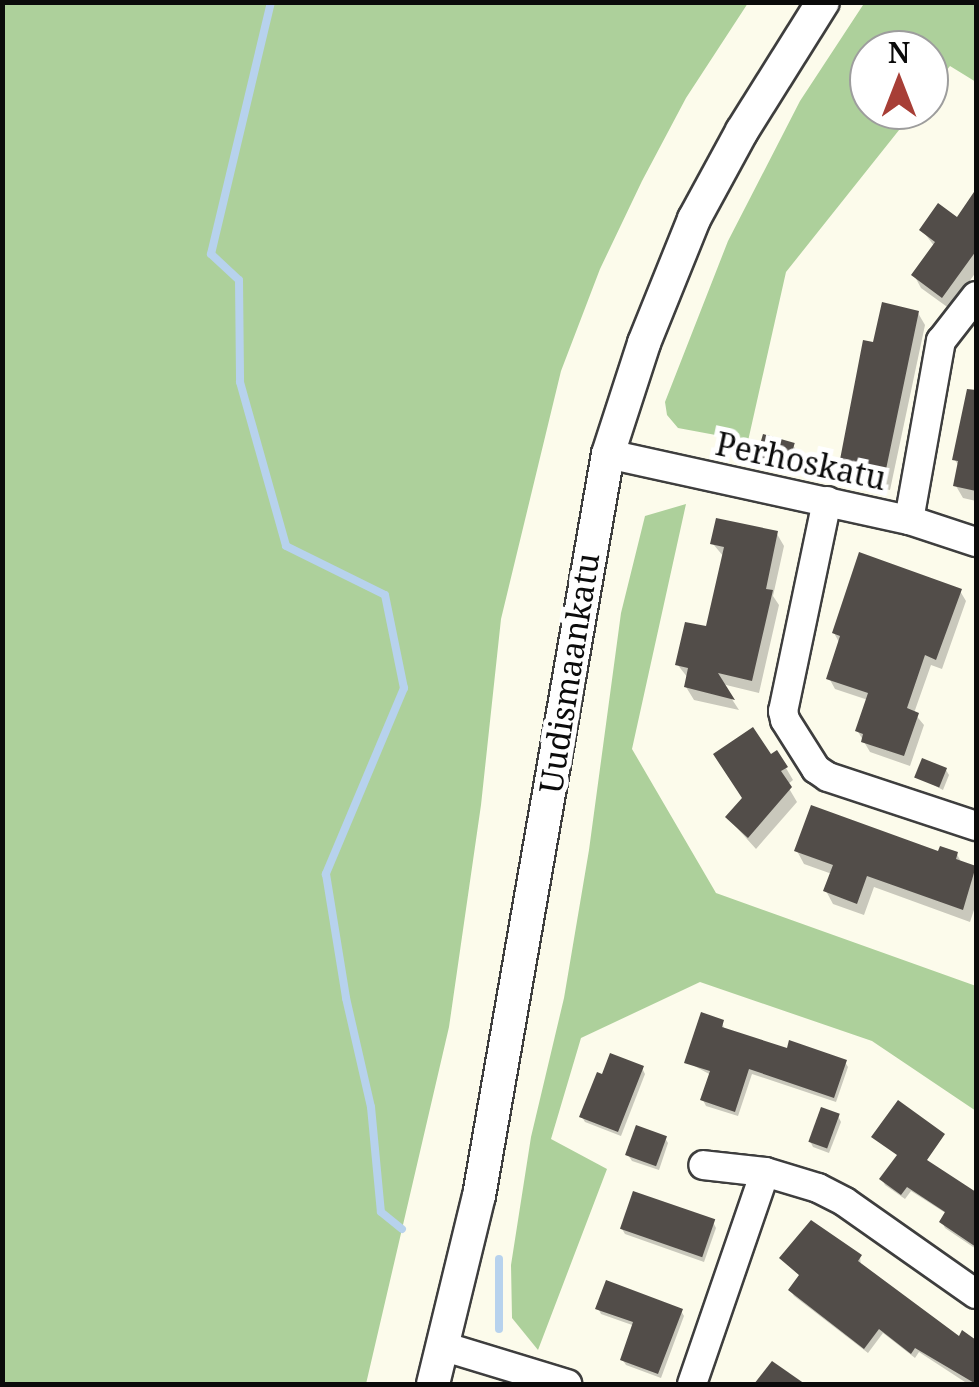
<!DOCTYPE html>
<html>
<head>
<meta charset="utf-8">
<style>
	body { margin:0 }
	#map { position:relative; width:979px; height:1387px; overflow:hidden; background:#fcfbeb; font-family:"Noto Serif",serif }
	div>[style] { position:absolute }
	[style*='--x'] { left:calc(var(--x)*1px); top:calc(var(--y)*1px); width:calc(var(--w)*1px); rotate:calc(var(--a)*1deg) }
	.forest>* { inset:0; background:#add09b }
	.shadow>* { inset:0; background:#0003 }
	.stream>* { height:8px; margin:-4px; padding:0 4px; transform-origin:4px; border-radius:4px; background:#b7d2ed }
	.building>* { inset:0; background:#524d49; transform-origin:0 0 }
	.roads { filter:drop-shadow(2px 0 #3e3e3e) drop-shadow(-2px 0 #3e3e3e) drop-shadow(0 2px #3e3e3e) drop-shadow(0 -2px #3e3e3e) }
	.minor>* { height:28px; margin:-14px; padding:0 14px; transform-origin:14px; border-radius:14px; background:#fff }
	.tertiary>* { height:32px; margin:-16px; padding:0 16px; transform-origin:16px; border-radius:16px; background:#fff }
	span { translate:-50% -50%; white-space:nowrap; text-align:center; line-height:1.15; -webkit-text-stroke:10px #fff; paint-order:stroke }
	.street-label { font-size:32px; color:#0b0b0b }
	.frame { position:absolute; inset:0; border:5px solid #0b0b0b; pointer-events:none }
	.north { position:absolute; left:849px; top:30px; width:100px; height:100px; box-sizing:border-box; background:#fff; border:2px solid #9d9d9d; border-radius:50%; rotate:0deg; font-size:28px; font-weight:700; line-height:40px; text-align:center; color:#0b0b0b }
	.north::after { content:''; display:block; margin:auto; width:35px; height:45px; background:#a73e36; clip-path:polygon(50% 0,100% 100%,50% 72%,0 100%) }
</style>
</head>
<body>
<div id="map">
	<div class="forest">
		<div style="clip-path:polygon(3px 2px,748px 3px,686px 98px,642px 181px,600px 269px,561px 371px,501px 619px,481px 805px,449px 1027px,366px 1384px,3px 1384px)"></div>
		<div style="clip-path:polygon(865px 2px,976px 3px,976px 82px,950px 66px,929px 92px,929px 50px,869px 50px,869px 110px,915px 110px,786px 272px,748px 441px,678px 428px,667px 415px,665px 402px,728px 241px,800px 101px)"></div>
		<div style="clip-path:polygon(686px 504px,632px 749px,716px 893px,976px 986px,976px 1111px,872px 1041px,700px 982px,581px 1038px,551px 1139px,607px 1169px,538px 1350px,512px 1318px,511px 1265px,531px 1137px,564px 998px,589px 850px,621px 613px,645px 516px)"></div>
	</div>
	<div class="shadow">
		<div style="clip-path:polygon(976px 193px,976px 272px,950px 309px,921px 288px,914px 275px,935px 247px,922px 230px,957px 220px)"></div>
		<div style="clip-path:polygon(918px 313px,925px 325px,890px 490px,848px 482px,841px 469px,875px 345px)"></div>
		<div style="clip-path:polygon(976px 387px,976px 501px,963px 498px,956px 486px,960px 468px,955px 460px)"></div>
		<div style="clip-path:polygon(793px 445px,796px 450px,791px 472px,762px 464px,759px 459px)"></div>
		<div style="clip-path:polygon(777px 534px,784px 546px,773px 596px,779px 605px,759px 693px,722px 684px,739px 710px,694px 700px,686px 687px,688px 678px,677px 664px,708px 629px,724px 557px,713px 544px)"></div>
		<div style="clip-path:polygon(960px 591px,966px 601px,942px 669px,931px 665px,914px 713px,924px 725px,910px 766px,870px 752px,857px 730px,868px 700px,835px 689px,829px 678px,840px 644px,834px 633px)"></div>
		<div style="clip-path:polygon(770px 758px,786px 768px,793px 780px,787px 785px,797px 802px,756px 849px,728px 818px)"></div>
		<div style="clip-path:polygon(946px 770px,949px 775px,943px 790px,918px 777px)"></div>
		<div style="clip-path:polygon(797px 851px,957px 854px,962px 864px,976px 869px,976px 904px,970px 922px,874px 887px,864px 915px,833px 904px,826px 891px,832px 874px,804px 864px)"></div>
		<div style="clip-path:polygon(722px 1022px,725px 1031px,788px 1052px,845px 1062px,848px 1067px,836px 1102px,752px 1074px,738px 1116px,706px 1106px,703px 1100px,711px 1075px,687px 1062px)"></div>
		<div style="clip-path:polygon(642px 1068px,645px 1074px,621px 1136px,585px 1122px,582px 1117px)"></div>
		<div style="clip-path:polygon(838px 1116px,841px 1122px,829px 1153px,813px 1147px,810px 1141px)"></div>
		<div style="clip-path:polygon(665px 1138px,668px 1143px,659px 1170px,632px 1161px,628px 1155px)"></div>
		<div style="clip-path:polygon(905px 1148px,976px 1195px,976px 1249px,945px 1228px,942px 1222px,947px 1214px,911px 1191px,905px 1199px,885px 1185px,882px 1179px)"></div>
		<div style="clip-path:polygon(713px 1222px,716px 1228px,704px 1262px,625px 1234px,622px 1229px)"></div>
		<div style="clip-path:polygon(860px 1257px,861px 1266px,959px 1339px,963px 1334px,976px 1343px,976px 1384px,968px 1384px,919px 1352px,915px 1358px,883px 1333px,868px 1353px,794px 1296px,791px 1291px,801px 1277px,782px 1258px)"></div>
		<div style="clip-path:polygon(598px 1308px,681px 1311px,684px 1316px,661px 1378px,626px 1365px,622px 1359px,635px 1326px,601px 1314px)"></div>
	</div>
	<div class="stream">
		<div style="--x:271;--y:2;--w:259;--a:103.4"></div>
		<div style="--x:211;--y:254;--w:38;--a:43"></div>
		<div style="--x:239;--y:280;--w:102;--a:89.4"></div>
		<div style="--x:240;--y:382;--w:170;--a:74.3"></div>
		<div style="--x:286;--y:546;--w:110;--a:26.3"></div>
		<div style="--x:385;--y:595;--w:95;--a:78.5"></div>
		<div style="--x:404;--y:688;--w:202;--a:112.8"></div>
		<div style="--x:326;--y:874;--w:126;--a:80.8"></div>
		<div style="--x:346;--y:998;--w:112;--a:77.1"></div>
		<div style="--x:371;--y:1107;--w:105;--a:84.6"></div>
		<div style="--x:381;--y:1212;--w:27;--a:39"></div>
		<div style="--x:499;--y:1329;--w:70;--a:-90"></div>
	</div>
	<div class="building">
		<div style="clip-path:polygon(976px 189px,976px 251px,942px 298px,911px 275px,935px 242px,919px 230px,938px 203px,957px 217px)"></div>
		<div style="clip-path:polygon(882px 302px,919px 311px,884px 479px,838px 470px,863px 340px,873px 342px)"></div>
		<div style="clip-path:polygon(967px 389px,976px 390px,976px 491px,953px 486px,958px 461px,952px 460px)"></div>
		<div style="left:763px;top:434px;width:33px;height:26px;rotate:16deg"></div>
		<div style="clip-path:polygon(716px 518px,778px 531px,766px 589px,773px 590px,752px 681px,718px 673px,735px 700px,684px 687px,688px 668px,675px 665px,685px 622px,706px 626px,724px 547px,710px 544px)"></div>
		<div style="clip-path:polygon(859px 552px,962px 589px,936px 660px,925px 655px,907px 708px,919px 713px,904px 756px,861px 742px,863px 734px,855px 731px,868px 693px,826px 679px,840px 636px,832px 633px)"></div>
		<div style="clip-path:polygon(753px 727px,771px 754px,777px 750px,788px 767px,781px 771px,792px 787px,748px 838px,725px 817px,742px 798px,713px 754px)"></div>
		<div style="left:922px;top:758px;width:27px;height:21px;rotate:22deg"></div>
		<div style="clip-path:polygon(811px 805px,938px 851px,940px 846px,958px 852px,956px 859px,976px 866px,963px 910px,867px 876px,857px 904px,823px 891px,833px 865px,794px 851px)"></div>
		<div style="clip-path:polygon(701px 1012px,724px 1020px,722px 1027px,787px 1048px,789px 1040px,847px 1060px,834px 1098px,749px 1069px,735px 1112px,700px 1100px,710px 1071px,684px 1063px)"></div>
		<div style="clip-path:polygon(610px 1053px,644px 1066px,618px 1132px,579px 1117px,597px 1072px,602px 1074px)"></div>
		<div style="clip-path:polygon(898px 1100px,945px 1134px,927px 1160px,976px 1192px,976px 1247px,939px 1222px,945px 1212px,907px 1187px,901px 1195px,879px 1179px,897px 1155px,871px 1137px)"></div>
		<div style="left:821px;top:1107px;width:20px;height:37px;rotate:20deg"></div>
		<div style="left:636px;top:1125px;width:33px;height:32px;rotate:20deg"></div>
		<div style="left:633px;top:1191px;width:87px;height:40px;rotate:19deg"></div>
		<div style="clip-path:polygon(811px 1220px,862px 1255px,858px 1261px,959px 1336px,962px 1330px,976px 1340px,976px 1384px,915px 1348px,911px 1354px,879px 1329px,864px 1349px,788px 1290px,799px 1275px,779px 1258px)"></div>
		<div style="clip-path:polygon(606px 1280px,683px 1309px,658px 1374px,620px 1360px,633px 1322px,595px 1309px)"></div>
		<div style="clip-path:polygon(772px 1361px,805px 1384px,754px 1384px)"></div>
	</div>
	<div class="roads">
		<div class="minor">
			<div style="--x:608;--y:454;--w:308;--a:12.4"></div>
			<div style="--x:909;--y:520;--w:71;--a:18.2"></div>
			<div style="--x:827;--y:501;--w:215;--a:101.8"></div>
			<div style="--x:783;--y:711;--w:9;--a:77"></div>
			<div style="--x:785;--y:720;--w:58;--a:57.7"></div>
			<div style="--x:816;--y:769;--w:14;--a:34"></div>
			<div style="--x:828;--y:777;--w:156;--a:18.3"></div>
			<div style="--x:909;--y:520;--w:182;--a:-79.9"></div>
			<div style="--x:941;--y:341;--w:57;--a:-52.1"></div>
			<div style="--x:765;--y:1172;--w:55;--a:16.8"></div>
			<div style="--x:818;--y:1188;--w:30;--a:27"></div>
			<div style="--x:845;--y:1202;--w:160;--a:35.1"></div>
			<div style="--x:442;--y:1346;--w:131;--a:16.9"></div>
			<div style="--x:692;--y:1384;--w:224;--a:-71"></div>
			<div style="--x:765;--y:1172;--w:62;--a:-173.6"></div>
		</div>
		<div class="tertiary">
			<div style="--x:433;--y:1384;--w:194;--a:-76.3"></div>
			<div style="--x:479;--y:1196;--w:753;--a:-80.14"></div>
			<div style="--x:608;--y:454;--w:117;--a:-72"></div>
			<div style="--x:644;--y:343;--w:134;--a:-68"></div>
			<div style="--x:694;--y:219;--w:100;--a:-61.4"></div>
			<div style="--x:742;--y:131;--w:152;--a:-57.9"></div>
		</div>
	</div>
	<div class="street-label">
		<span style="left:801px;top:461px;rotate:12deg">Perhoskatu</span>
		<span style="left:569px;top:673px;rotate:-81deg">Uudismaankatu</span>
	</div>
	<div class="frame"></div>
	<div class="north">N</div>
</div>
</body>
</html>
